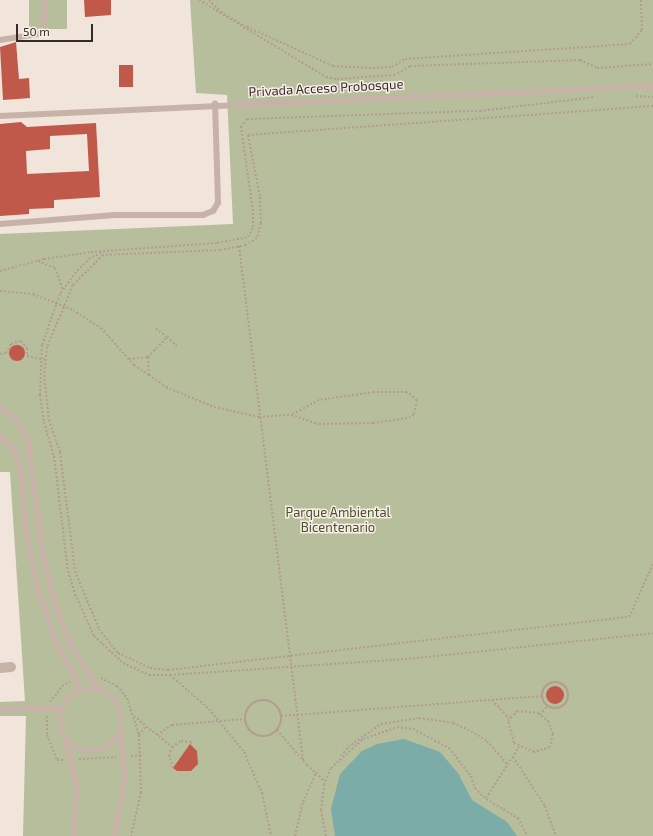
<!DOCTYPE html>
<html>
<head>
<meta charset="utf-8">
<style>
	body { margin:0 }
	#map { position:relative; width:653px; height:836px; overflow:hidden; background:#f0e4db; font-family:"Exo 2",sans-serif }
	div>[style] { position:absolute }
	[style*='--x'] { left:calc(var(--x)*1px); top:calc(var(--y)*1px); width:calc(var(--w)*1px); rotate:calc(var(--a)*1deg) }
	.green>* { inset:0; background:#b6be9b; transform-origin:0 0 }
	.water>* { inset:0; background:#7baca8 }
	.building>* { inset:0; background:#c05949; transform-origin:0 0 }
	.round { border-radius:50% }
	.path>* { height:2px; margin-top:-1px; transform-origin:0; background:repeating-linear-gradient(90deg,#b39c91 0 2px,transparent 0 4px) }
	.path>.ring { margin:-1px; padding:0; box-sizing:content-box; background:none; border:2px solid #b39c91; border-radius:50% }
	.service>* { height:5.5px; margin:-2.75px; padding:0 2.75px; transform-origin:2.75px; border-radius:2.75px; background:#c7b2a7 }
	.service>.ring { margin:-2.75px; padding:0; box-sizing:content-box; background:none; border:5.5px solid #c7b2a7; border-radius:50% }
	.minor>* { height:10px; margin:-5px; padding:0 5px; transform-origin:5px; border-radius:5px; background:#c7b2a7 }
	span { translate:-50% -50%; white-space:nowrap; text-align:center; line-height:1.15; -webkit-text-stroke:3px #f8eee7; paint-order:stroke }
	.street-label { font-size:13px; color:#342a27 }
	.park-label { font-size:13px; color:#48512c }
	.scale { position:absolute; left:16px; top:24px; width:77px; height:18px; box-sizing:border-box; border:2px solid #342a27; border-top:0; padding-left:5px; font-size:12px; line-height:14px; white-space:nowrap; color:#342a27; -webkit-text-stroke:3px #f8eee7; paint-order:stroke }
</style>
</head>
<body>
<div id="map">
	<div class="green">
		<div style="left:29px;top:0;width:38px;height:29px"></div>
		<div style="clip-path:polygon(190px 0,653px 0,653px 836px,23px 836px,26px 716px,0 716px,0 702px,25px 701px,10px 472px,0 472px,0 234px,233px 224px,227px 95px,196px 93px)"></div>
	</div>
	<div class="water">
		<div style="clip-path:polygon(404px 739px,440px 752px,458px 773px,472px 800px,507px 822px,517px 836px,335px 836px,331px 809px,340px 774px,362px 751px,377px 744px)"></div>
	</div>
	<div class="building">
		<div style="clip-path:polygon(84px 0,111px 0,111px 15px,85px 17px)"></div>
		<div style="clip-path:polygon(16px 42px,19px 79px,29px 78px,30px 98px,3px 100px,0 47px)"></div>
		<div style="left:119px;top:65px;width:14px;height:22px"></div>
		<div style="clip-path:polygon(evenodd,21px 122px,27px 127px,96px 123px,100px 197px,54px 200px,54px 208px,29px 209px,29px 214px,0 216px,0 124px,21px 122px,87px 134px,89px 171px,27px 174px,26px 151px,50px 149px,50px 136px,87px 134px)"></div>
		<div class="round" style="left:9px;top:345px;width:16px;height:16px"></div>
		<div class="round" style="left:546px;top:686px;width:18px;height:18px"></div>
		<div style="clip-path:polygon(190px 744px,197px 751px,198px 764px,191px 771px,177px 771px,173px 768px)"></div>
	</div>
	<div class="path">
		<div style="--x:199;--y:0;--w:149;--a:31.2"></div>
		<div style="--x:326;--y:77;--w:11;--a:10"></div>
		<div style="--x:337;--y:79;--w:57;--a:-4"></div>
		<div style="--x:394;--y:75;--w:18;--a:-29"></div>
		<div style="--x:410;--y:66;--w:170;--a:-2"></div>
		<div style="--x:580;--y:60;--w:19;--a:25"></div>
		<div style="--x:597;--y:68;--w:56;--a:-4.1"></div>
		<div style="--x:209;--y:0;--w:17;--a:45"></div>
		<div style="--x:221;--y:12;--w:30;--a:30"></div>
		<div style="--x:247;--y:27;--w:94;--a:24.4"></div>
		<div style="--x:333;--y:66;--w:40;--a:2.9"></div>
		<div style="--x:373;--y:68;--w:19;--a:-3"></div>
		<div style="--x:392;--y:67;--w:15;--a:-32"></div>
		<div style="--x:405;--y:59;--w:225;--a:-3.8"></div>
		<div style="--x:630;--y:44;--w:18;--a:-49"></div>
		<div style="--x:642;--y:30;--w:30;--a:-92"></div>
		<div style="--x:636;--y:96;--w:17;--a:3"></div>
		<div style="--x:653;--y:106;--w:406;--a:175.9"></div>
		<div style="--x:248;--y:135;--w:63;--a:79"></div>
		<div style="--x:260;--y:197;--w:26;--a:88"></div>
		<div style="--x:261;--y:223;--w:16;--a:105"></div>
		<div style="--x:257;--y:238;--w:13;--a:148"></div>
		<div style="--x:246;--y:245;--w:26;--a:169"></div>
		<div style="--x:220;--y:250;--w:117;--a:177.6"></div>
		<div style="--x:103;--y:255;--w:42;--a:135"></div>
		<div style="--x:73;--y:285;--w:67;--a:112.8"></div>
		<div style="--x:47;--y:347;--w:28;--a:96"></div>
		<div style="--x:44;--y:375;--w:45;--a:83.7"></div>
		<div style="--x:49;--y:420;--w:34;--a:71"></div>
		<div style="--x:60;--y:452;--w:120;--a:82.8"></div>
		<div style="--x:75;--y:571;--w:63;--a:67.5"></div>
		<div style="--x:99;--y:629;--w:31;--a:52"></div>
		<div style="--x:118;--y:653;--w:35;--a:25"></div>
		<div style="--x:150;--y:668;--w:18;--a:6"></div>
		<div style="--x:168;--y:670;--w:464;--a:-6.6"></div>
		<div style="--x:629;--y:617;--w:58;--a:-65.6"></div>
		<div style="--x:239;--y:246;--w:518;--a:82.9"></div>
		<div style="--x:105;--y:251;--w:17;--a:155"></div>
		<div style="--x:90;--y:258;--w:20;--a:135"></div>
		<div style="--x:76;--y:272;--w:27;--a:126"></div>
		<div style="--x:60;--y:294;--w:54;--a:109.4"></div>
		<div style="--x:42;--y:345;--w:50;--a:92.3"></div>
		<div style="--x:40;--y:395;--w:27;--a:82"></div>
		<div style="--x:44;--y:422;--w:35;--a:74"></div>
		<div style="--x:54;--y:456;--w:116;--a:83.1"></div>
		<div style="--x:68;--y:571;--w:24;--a:73"></div>
		<div style="--x:75;--y:594;--w:46;--a:65.7"></div>
		<div style="--x:94;--y:636;--w:40;--a:43"></div>
		<div style="--x:123;--y:663;--w:29;--a:25"></div>
		<div style="--x:149;--y:675;--w:21;--a:0"></div>
		<div style="--x:170;--y:675;--w:248;--a:-3.9"></div>
		<div style="--x:417;--y:658;--w:237;--a:-6"></div>
		<div style="--x:38;--y:261;--w:18;--a:22"></div>
		<div style="--x:55;--y:268;--w:23;--a:70"></div>
		<div style="--x:0;--y:271;--w:46;--a:-15.3"></div>
		<div style="--x:44;--y:259;--w:48;--a:-8.5"></div>
		<div style="--x:91;--y:252;--w:126;--a:-4.1"></div>
		<div style="--x:217;--y:243;--w:32;--a:-11"></div>
		<div style="--x:248;--y:237;--w:11;--a:-63"></div>
		<div style="--x:253;--y:227;--w:16;--a:-90"></div>
		<div style="--x:253;--y:211;--w:85;--a:-98.1"></div>
		<div style="--x:241;--y:127;--w:10;--a:-53"></div>
		<div style="--x:247;--y:119;--w:233;--a:-2"></div>
		<div style="--x:480;--y:111;--w:116;--a:-6.9"></div>
		<div style="--x:0;--y:291;--w:33;--a:5"></div>
		<div style="--x:33;--y:294;--w:43;--a:21.8"></div>
		<div style="--x:73;--y:310;--w:33;--a:33"></div>
		<div style="--x:101;--y:328;--w:50;--a:48.3"></div>
		<div style="--x:134;--y:365;--w:18;--a:34"></div>
		<div style="--x:149;--y:375;--w:21;--a:35"></div>
		<div style="--x:166;--y:387;--w:52;--a:22.6"></div>
		<div style="--x:214;--y:407;--w:46;--a:12.5"></div>
		<div style="--x:259;--y:417;--w:32;--a:-4"></div>
		<div style="--x:291;--y:415;--w:29;--a:18"></div>
		<div style="--x:319;--y:424;--w:54;--a:-1.1"></div>
		<div style="--x:373;--y:423;--w:36;--a:-8"></div>
		<div style="--x:409;--y:418;--w:6;--a:-39"></div>
		<div style="--x:414;--y:414;--w:14;--a:-78"></div>
		<div style="--x:417;--y:400;--w:13;--a:-141"></div>
		<div style="--x:407;--y:392;--w:33;--a:180"></div>
		<div style="--x:374;--y:392;--w:56;--a:171.7"></div>
		<div style="--x:319;--y:400;--w:32;--a:152"></div>
		<div style="--x:167;--y:337;--w:13;--a:42"></div>
		<div style="--x:0;--y:354;--w:6;--a:-9"></div>
		<div style="--x:6;--y:353;--w:10;--a:-61"></div>
		<div style="--x:11;--y:344;--w:10;--a:-17"></div>
		<div style="--x:21;--y:341;--w:9;--a:49"></div>
		<div style="--x:27;--y:348;--w:8;--a:90"></div>
		<div style="--x:27;--y:356;--w:19;--a:12"></div>
		<div style="--x:148;--y:357;--w:18;--a:87"></div>
		<div style="--x:129;--y:359;--w:19;--a:-6"></div>
		<div style="--x:148;--y:357;--w:28;--a:-46"></div>
		<div style="--x:167;--y:337;--w:15;--a:-143"></div>
		<div style="--x:170;--y:675;--w:52;--a:41.1"></div>
		<div style="--x:209;--y:709;--w:55;--a:50.9"></div>
		<div style="--x:244;--y:752;--w:45;--a:66.3"></div>
		<div style="--x:262;--y:793;--w:44;--a:78.2"></div>
		<div style="--x:101;--y:678;--w:18;--a:27"></div>
		<div style="--x:117;--y:686;--w:16;--a:50"></div>
		<div style="--x:127;--y:698;--w:39;--a:72"></div>
		<div style="--x:139;--y:735;--w:57;--a:88"></div>
		<div style="--x:141;--y:792;--w:45;--a:102.8"></div>
		<div class="ring" style="left:542px;top:682px;width:24px;height:24px"></div>
		<div class="ring" style="left:245px;top:700px;width:34px;height:34px"></div>
		<div style="--x:492;--y:700;--w:25;--a:47"></div>
		<div style="--x:50;--y:702;--w:20;--a:-53"></div>
		<div style="--x:62;--y:686;--w:9;--a:-27"></div>
		<div style="--x:517;--y:711;--w:21;--a:5"></div>
		<div style="--x:538;--y:713;--w:13;--a:39"></div>
		<div style="--x:548;--y:721;--w:14;--a:69"></div>
		<div style="--x:553;--y:734;--w:13;--a:103"></div>
		<div style="--x:550;--y:747;--w:17;--a:163"></div>
		<div style="--x:534;--y:752;--w:22;--a:-156"></div>
		<div style="--x:514;--y:743;--w:23;--a:-105"></div>
		<div style="--x:508;--y:721;--w:13;--a:-48"></div>
		<div style="--x:540;--y:715;--w:11;--a:-52"></div>
		<div style="--x:47;--y:716;--w:19;--a:90"></div>
		<div style="--x:47;--y:735;--w:27;--a:68"></div>
		<div style="--x:57;--y:760;--w:8;--a:0"></div>
		<div style="--x:134;--y:716;--w:49;--a:39.2"></div>
		<div style="--x:281;--y:716;--w:262;--a:-4.4"></div>
		<div style="--x:277;--y:730;--w:46;--a:49.4"></div>
		<div style="--x:307;--y:765;--w:24;--a:42"></div>
		<div style="--x:139;--y:735;--w:11;--a:-52"></div>
		<div style="--x:157;--y:735;--w:18;--a:-34"></div>
		<div style="--x:172;--y:725;--w:73;--a:-4.7"></div>
		<div style="--x:131;--y:756;--w:11;--a:-5"></div>
		<div style="--x:341;--y:756;--w:11;--a:-52"></div>
		<div style="--x:348;--y:747;--w:40;--a:-34.9"></div>
		<div style="--x:381;--y:724;--w:38;--a:-9"></div>
		<div style="--x:419;--y:718;--w:34;--a:8"></div>
		<div style="--x:453;--y:723;--w:20;--a:24"></div>
		<div style="--x:471;--y:731;--w:19;--a:32"></div>
		<div style="--x:487;--y:741;--w:32;--a:49"></div>
		<div style="--x:513;--y:757;--w:59;--a:56.9"></div>
		<div style="--x:545;--y:806;--w:32;--a:70"></div>
		<div style="--x:79;--y:759;--w:37;--a:-3"></div>
		<div style="--x:173;--y:768;--w:13;--a:-108"></div>
		<div style="--x:169;--y:756;--w:9;--a:-72"></div>
		<div style="--x:172;--y:747;--w:11;--a:-34"></div>
		<div style="--x:181;--y:741;--w:11;--a:5"></div>
		<div style="--x:192;--y:742;--w:3;--a:135"></div>
		<div style="--x:486;--y:798;--w:61;--a:-57.1"></div>
		<div style="--x:295;--y:836;--w:35;--a:-77"></div>
		<div style="--x:303;--y:802;--w:32;--a:-66"></div>
		<div style="--x:326;--y:836;--w:26;--a:-101"></div>
		<div style="--x:321;--y:810;--w:25;--a:-83"></div>
		<div style="--x:324;--y:785;--w:18;--a:-68"></div>
		<div style="--x:331;--y:768;--w:43;--a:-42.2"></div>
		<div style="--x:363;--y:739;--w:36;--a:-19"></div>
		<div style="--x:397;--y:727;--w:16;--a:7"></div>
		<div style="--x:413;--y:729;--w:41;--a:27.8"></div>
		<div style="--x:449;--y:748;--w:36;--a:52"></div>
		<div style="--x:471;--y:776;--w:13;--a:72"></div>
		<div style="--x:475;--y:788;--w:12;--a:48"></div>
		<div style="--x:483;--y:797;--w:41;--a:31"></div>
		<div style="--x:518;--y:818;--w:20;--a:63"></div>
	</div>
	<div class="service">
		<div style="--x:0;--y:40;--w:39;--a:-9"></div>
		<div style="--x:39;--y:34;--w:5;--a:-37"></div>
		<div style="--x:43;--y:31;--w:31;--a:-88"></div>
		<div style="--x:0;--y:116;--w:654;--a:-2.63"></div>
		<div style="--x:0;--y:224;--w:115;--a:-4.5"></div>
		<div style="--x:115;--y:215;--w:88;--a:0"></div>
		<div style="--x:203;--y:215;--w:11;--a:-22"></div>
		<div style="--x:213;--y:211;--w:9;--a:-58"></div>
		<div style="--x:218;--y:203;--w:99;--a:-91.7"></div>
		<div style="--x:0;--y:407;--w:21;--a:35"></div>
		<div style="--x:17;--y:419;--w:23;--a:61"></div>
		<div style="--x:28;--y:439;--w:119;--a:82.3"></div>
		<div style="--x:44;--y:557;--w:47;--a:76.6"></div>
		<div style="--x:55;--y:603;--w:44;--a:68.7"></div>
		<div style="--x:71;--y:644;--w:54;--a:58.7"></div>
		<div style="--x:0;--y:436;--w:19;--a:43"></div>
		<div style="--x:14;--y:449;--w:21;--a:71"></div>
		<div style="--x:21;--y:469;--w:65;--a:84.7"></div>
		<div style="--x:27;--y:534;--w:62;--a:78"></div>
		<div style="--x:40;--y:595;--w:53;--a:70.2"></div>
		<div style="--x:58;--y:645;--w:42;--a:61.6"></div>
		<div style="--x:78;--y:682;--w:10;--a:84"></div>
		<div class="ring" style="left:60px;top:689px;width:56.5px;height:56.5px"></div>
		<div style="--x:0;--y:709;--w:63;--a:0"></div>
		<div style="--x:66;--y:739;--w:48;--a:76.8"></div>
		<div style="--x:77;--y:786;--w:50;--a:93.4"></div>
		<div style="--x:115;--y:836;--w:59;--a:-80.2"></div>
		<div style="--x:125;--y:778;--w:47;--a:-96.1"></div>
	</div>
	<div class="minor">
		<div style="--x:0;--y:668;--w:11;--a:-5"></div>
	</div>
	<div class="street-label">
		<span style="left:326px;top:88px;rotate:-3deg">Privada Acceso Probosque</span>
	</div>
	<div class="park-label">
		<span style="left:338px;top:520px">Parque Ambiental<br>Bicentenario</span>
	</div>
	<div class="scale">50 m</div>
</div>
</body>
</html>
